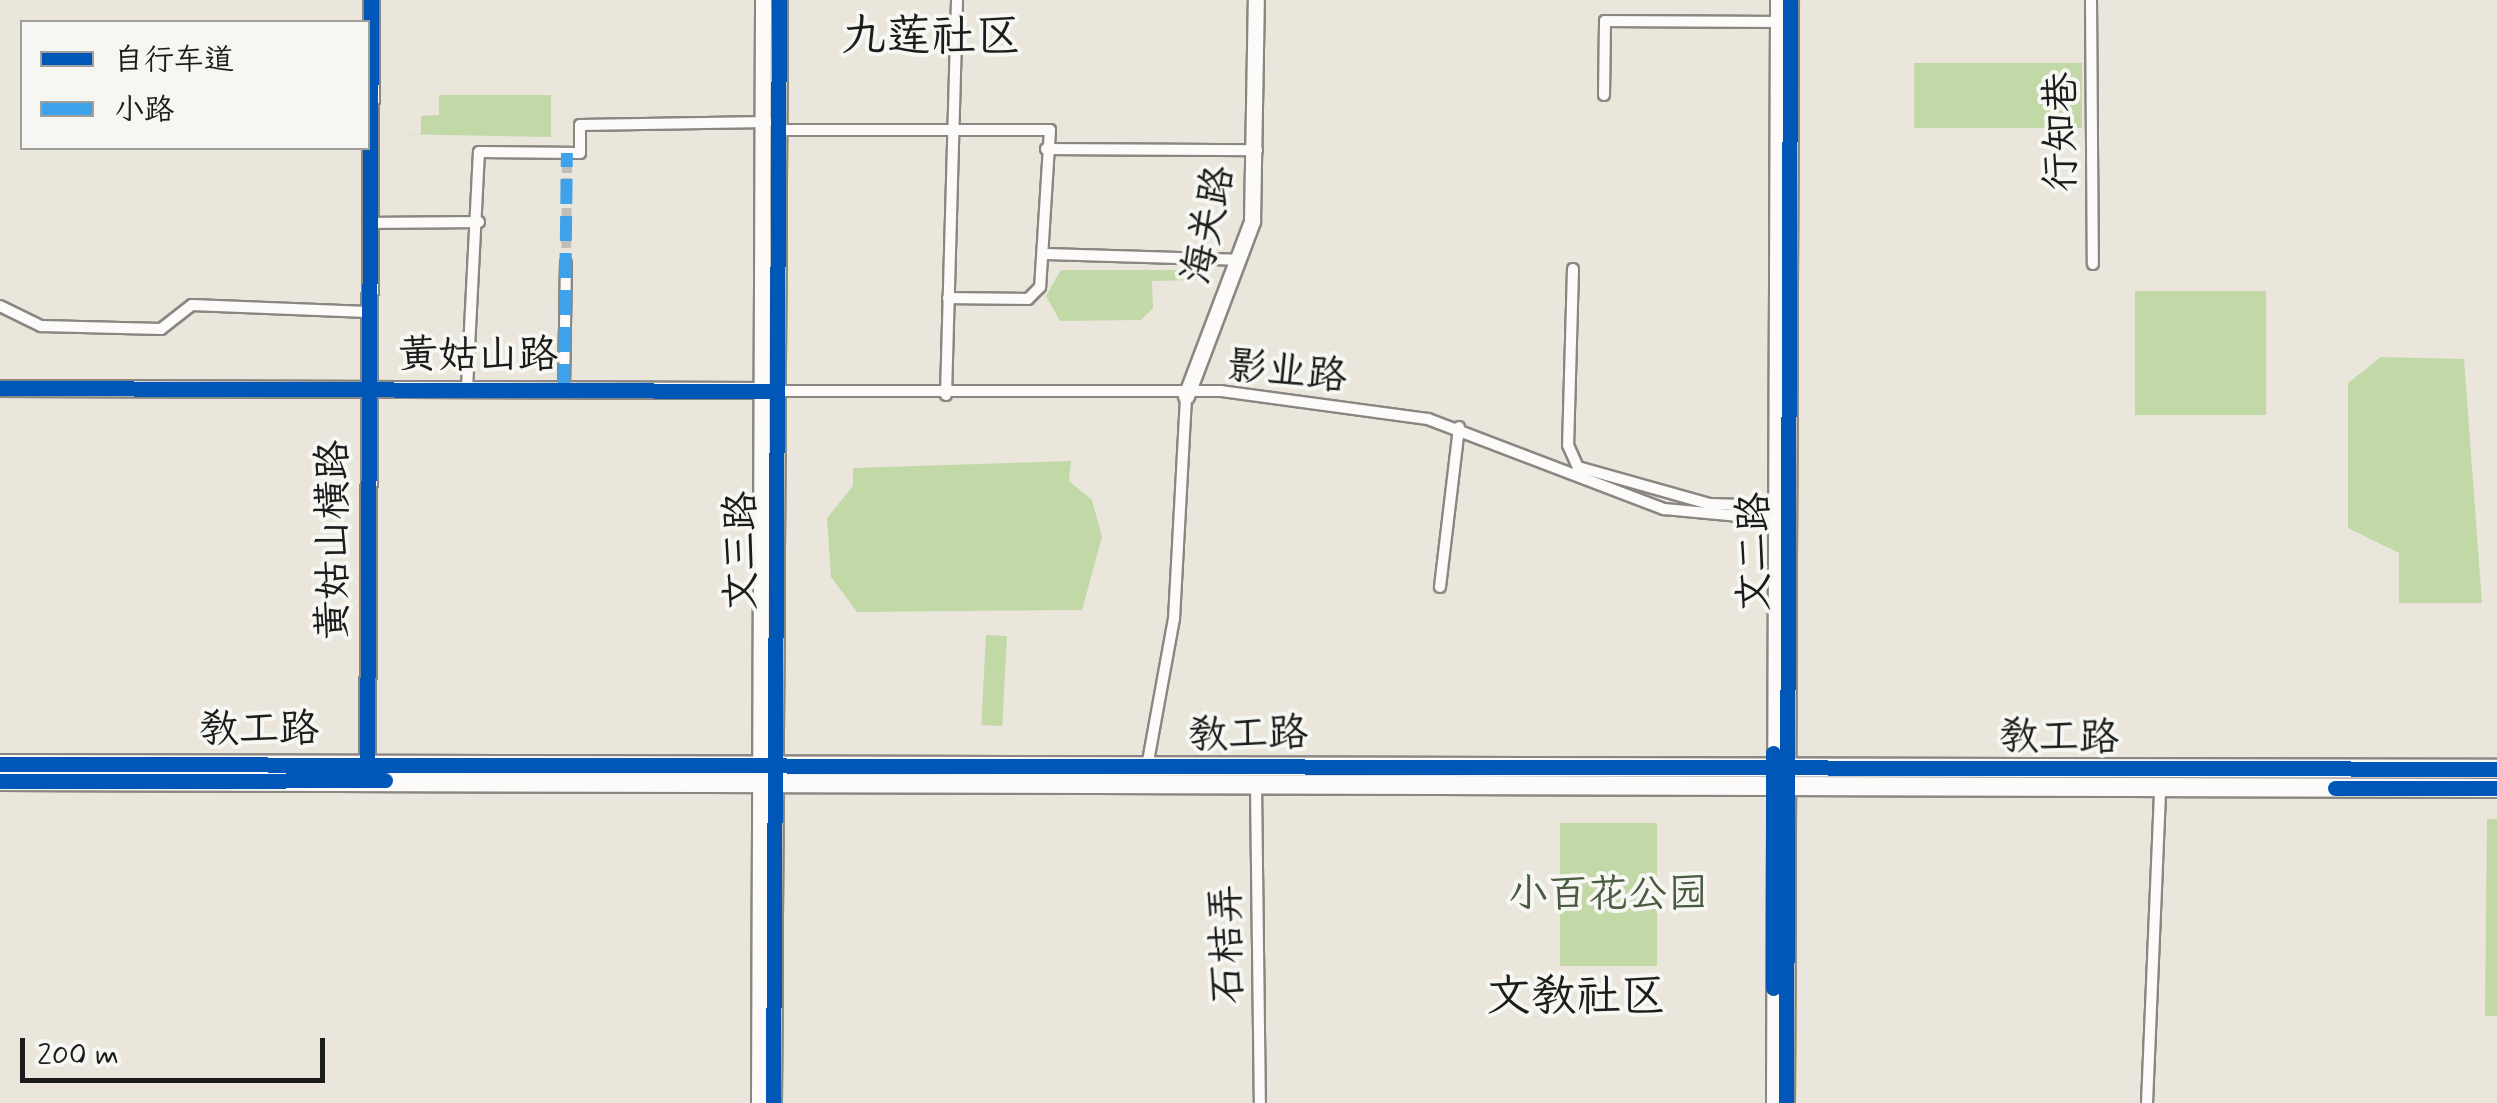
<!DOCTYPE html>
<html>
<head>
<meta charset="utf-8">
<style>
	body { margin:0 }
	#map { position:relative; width:2497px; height:1103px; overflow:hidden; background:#eae6dc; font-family:Mynerve,"LXGW WenKai TC",sans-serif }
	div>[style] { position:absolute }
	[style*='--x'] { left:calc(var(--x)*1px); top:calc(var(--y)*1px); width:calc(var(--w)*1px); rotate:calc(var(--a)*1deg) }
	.green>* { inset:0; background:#c2d9a7; transform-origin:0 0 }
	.street-tunnel>* { height:10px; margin-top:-5px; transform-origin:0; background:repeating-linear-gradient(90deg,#c1beb6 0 10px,transparent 0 15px) }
	.roads { filter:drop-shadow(2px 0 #8a8782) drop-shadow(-2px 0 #8a8782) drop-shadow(0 2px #8a8782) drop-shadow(0 -2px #8a8782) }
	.street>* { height:10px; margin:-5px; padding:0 5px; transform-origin:5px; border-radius:5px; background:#fcfbfa }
	.secondary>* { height:15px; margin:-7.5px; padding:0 7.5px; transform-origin:7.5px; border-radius:7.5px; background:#fcfbfa }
	.primary>* { height:18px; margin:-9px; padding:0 9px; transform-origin:9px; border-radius:9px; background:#fcfbfa }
	.quiet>* { height:12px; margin-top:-6px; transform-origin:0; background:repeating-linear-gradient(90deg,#3da2ea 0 25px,transparent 0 37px) }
	.cycleway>* { height:15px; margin:-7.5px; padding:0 7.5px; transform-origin:7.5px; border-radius:7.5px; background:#0057b8 }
	span { translate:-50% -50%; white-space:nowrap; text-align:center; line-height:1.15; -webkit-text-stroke:8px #f6f6f2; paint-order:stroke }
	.street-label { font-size:40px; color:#1c1c1c }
	.park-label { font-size:40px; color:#4b5b3e }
	.quarter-label { font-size:45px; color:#1c1c1c }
	.legend { position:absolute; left:20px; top:20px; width:350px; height:130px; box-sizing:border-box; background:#f6f6f2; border:2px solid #9f9f9c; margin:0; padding:12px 18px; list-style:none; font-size:30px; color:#1c1c1c }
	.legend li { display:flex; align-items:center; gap:20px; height:50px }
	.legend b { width:50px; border:2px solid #9f9f9c }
	.scale { position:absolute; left:20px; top:1038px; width:305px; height:45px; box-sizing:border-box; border:5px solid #1c1c1c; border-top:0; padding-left:12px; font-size:30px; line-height:35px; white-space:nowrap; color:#1c1c1c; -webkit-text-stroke:8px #f6f6f2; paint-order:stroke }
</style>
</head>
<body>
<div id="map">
	<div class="green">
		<div style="left:1914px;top:63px;width:168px;height:65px"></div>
		<div style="clip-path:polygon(439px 95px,551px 95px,551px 137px,394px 134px,421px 134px,421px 116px,439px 115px)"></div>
		<div style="clip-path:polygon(1061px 270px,1198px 270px,1197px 280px,1152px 281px,1153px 308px,1141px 320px,1060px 321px,1046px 296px)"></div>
		<div style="left:2266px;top:291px;width:124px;height:131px;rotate:90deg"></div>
		<div style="clip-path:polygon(2381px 357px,2464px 359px,2482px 603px,2399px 603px,2399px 553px,2348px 528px,2348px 383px)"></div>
		<div style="clip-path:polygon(1071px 461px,1069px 481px,1092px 500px,1102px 537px,1082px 610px,857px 612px,831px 577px,827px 518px,853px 486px,853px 468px)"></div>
		<div style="left:986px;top:635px;width:21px;height:90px;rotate:3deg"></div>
		<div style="clip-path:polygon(2487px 819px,2497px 819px,2497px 1016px,2485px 1016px)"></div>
		<div style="left:1560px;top:823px;width:97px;height:143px"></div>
	</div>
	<div class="street-tunnel">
		<div style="--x:566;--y:263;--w:102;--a:-89.4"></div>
	</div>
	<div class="roads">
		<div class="street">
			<div style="--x:2091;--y:0;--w:264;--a:89.6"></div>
			<div style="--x:1604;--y:95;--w:74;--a:-89.2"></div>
			<div style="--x:1605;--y:21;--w:173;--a:0.3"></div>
			<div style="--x:777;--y:130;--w:273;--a:0"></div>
			<div style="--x:1050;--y:130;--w:157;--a:93.6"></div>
			<div style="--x:1040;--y:287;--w:17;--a:135"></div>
			<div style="--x:1028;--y:299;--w:80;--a:-179.3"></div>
			<div style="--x:1046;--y:149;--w:211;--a:0.3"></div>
			<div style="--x:368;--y:223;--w:111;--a:-0.5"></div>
			<div style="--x:1043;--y:254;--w:197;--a:1.7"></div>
			<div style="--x:1573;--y:269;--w:176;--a:91.6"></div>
			<div style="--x:1568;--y:445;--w:24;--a:66"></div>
			<div style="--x:1578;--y:467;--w:137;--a:15.7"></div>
			<div style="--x:1710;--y:504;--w:63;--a:1.8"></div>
			<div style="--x:0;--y:306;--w:46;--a:26"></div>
			<div style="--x:41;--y:326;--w:120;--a:1.4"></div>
			<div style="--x:161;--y:329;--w:39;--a:-38"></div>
			<div style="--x:192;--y:305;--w:176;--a:2.3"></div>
			<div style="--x:467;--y:388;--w:236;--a:-87.1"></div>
			<div style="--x:479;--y:152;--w:101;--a:0.6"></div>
			<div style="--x:580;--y:153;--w:28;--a:-90"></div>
			<div style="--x:580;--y:125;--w:187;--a:-0.9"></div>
			<div style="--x:564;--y:389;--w:126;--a:-89.1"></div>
			<div style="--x:776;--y:391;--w:445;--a:0"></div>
			<div style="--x:1221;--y:391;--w:209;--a:7.7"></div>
			<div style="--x:1428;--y:419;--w:253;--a:20.9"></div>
			<div style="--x:1664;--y:509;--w:108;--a:5.3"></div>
			<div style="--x:946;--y:395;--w:395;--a:-88.4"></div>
			<div style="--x:1440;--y:587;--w:161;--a:-83.2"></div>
			<div style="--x:1147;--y:767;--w:150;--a:-79.7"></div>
			<div style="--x:1174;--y:619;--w:223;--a:-86.9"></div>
			<div style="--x:1256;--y:785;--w:318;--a:89.3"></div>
			<div style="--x:2147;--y:1103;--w:316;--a:-87.6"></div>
		</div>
		<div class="secondary">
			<div style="--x:0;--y:388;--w:767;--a:0.15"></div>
			<div style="--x:1186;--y:396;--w:187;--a:-69.3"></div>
			<div style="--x:1252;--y:221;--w:221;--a:-89"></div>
			<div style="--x:367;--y:776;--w:776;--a:-89.7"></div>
			<div style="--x:759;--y:1103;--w:1103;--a:-89.79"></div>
			<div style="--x:773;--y:1103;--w:1103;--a:-89.69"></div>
			<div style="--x:1774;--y:1103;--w:1103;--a:-89.79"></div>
			<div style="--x:1786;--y:1103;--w:1103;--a:-89.79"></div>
		</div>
		<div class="primary">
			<div style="--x:0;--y:764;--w:2497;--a:0.11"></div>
			<div style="--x:0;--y:781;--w:2497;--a:0.16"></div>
		</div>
	</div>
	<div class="quiet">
		<div style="--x:564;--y:389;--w:236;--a:-89.3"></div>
	</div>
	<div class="cycleway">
		<div style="--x:0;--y:388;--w:776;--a:0.22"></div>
		<div style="--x:1773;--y:753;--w:235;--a:90"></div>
		<div style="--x:0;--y:764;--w:2497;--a:0.11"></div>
		<div style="--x:367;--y:780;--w:780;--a:-89.71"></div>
		<div style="--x:0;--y:781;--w:385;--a:-0.1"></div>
		<div style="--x:2335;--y:788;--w:162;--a:0"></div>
		<div style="--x:773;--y:1103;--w:1103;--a:-89.69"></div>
		<div style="--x:1786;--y:1103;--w:1103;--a:-89.79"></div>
	</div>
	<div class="street-label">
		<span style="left:2062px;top:132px;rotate:-90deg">行知巷</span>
		<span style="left:1209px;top:225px;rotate:-78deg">海关路</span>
		<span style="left:478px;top:356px">黄姑山路</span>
		<span style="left:1287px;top:372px;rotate:6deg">影业路</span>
		<span style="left:334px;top:540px;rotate:-90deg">黄姑山横路</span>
		<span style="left:742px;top:551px;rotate:-90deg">文三路</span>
		<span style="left:1755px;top:552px;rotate:-90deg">文二路</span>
		<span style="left:259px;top:730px">教工路</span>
		<span style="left:1248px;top:735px;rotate:-1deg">教工路</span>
		<span style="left:2059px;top:738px;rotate:1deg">教工路</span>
		<span style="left:1228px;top:944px;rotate:-91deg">石桔弄</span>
	</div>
	<div class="park-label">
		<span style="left:1608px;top:895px">小百花公园</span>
	</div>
	<div class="quarter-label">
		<span style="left:931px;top:38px">九莲社区</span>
		<span style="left:1576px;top:998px">文教社区</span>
	</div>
	<ul class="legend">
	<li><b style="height:12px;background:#0057b8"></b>自行车道</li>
	<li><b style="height:12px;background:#3da2ea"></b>小路</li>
	</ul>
	<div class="scale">200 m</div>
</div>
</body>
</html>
